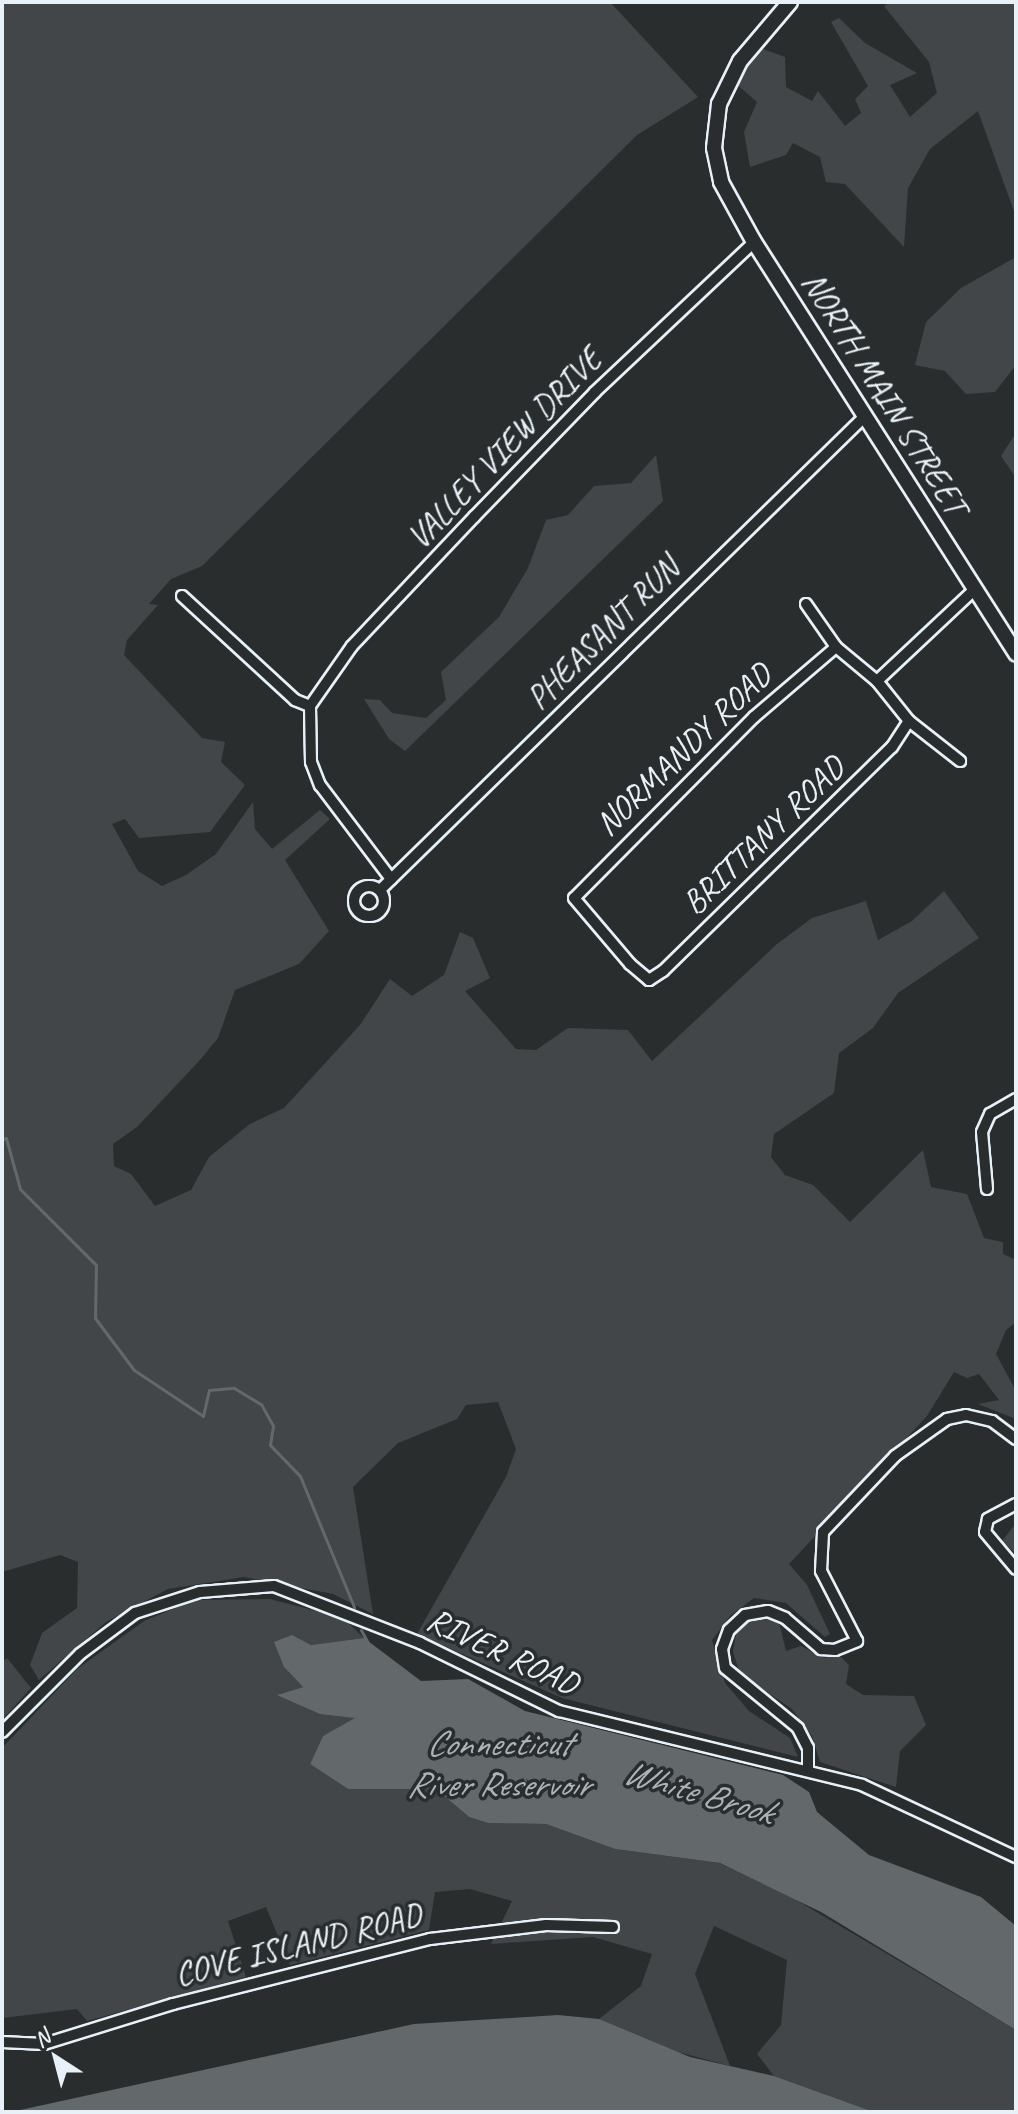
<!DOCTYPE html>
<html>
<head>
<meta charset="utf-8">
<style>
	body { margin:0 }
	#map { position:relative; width:1018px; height:2114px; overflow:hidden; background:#2a2d2e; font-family:Caveat,sans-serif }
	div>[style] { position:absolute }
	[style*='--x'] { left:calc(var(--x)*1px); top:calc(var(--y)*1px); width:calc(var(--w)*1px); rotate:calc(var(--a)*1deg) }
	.green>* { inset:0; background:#424648 }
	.water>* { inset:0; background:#63686b }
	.stream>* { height:3px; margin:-1.5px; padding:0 1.5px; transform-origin:1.5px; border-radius:1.5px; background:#63686b }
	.roads { filter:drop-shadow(2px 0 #e8f1f8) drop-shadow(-2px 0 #e8f1f8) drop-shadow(0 2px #e8f1f8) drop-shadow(0 -2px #e8f1f8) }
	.street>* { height:10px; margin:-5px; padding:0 5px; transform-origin:5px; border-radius:5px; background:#2a2d2e }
	.street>.ring { margin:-5px; padding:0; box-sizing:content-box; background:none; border:10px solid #2a2d2e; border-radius:50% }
	.secondary>* { height:14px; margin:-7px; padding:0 7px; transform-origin:7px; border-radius:7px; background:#2a2d2e }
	span { translate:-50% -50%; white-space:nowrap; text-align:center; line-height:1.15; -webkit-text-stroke:7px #2a2d2e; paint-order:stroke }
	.street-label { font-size:34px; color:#e8f1f8 }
	.water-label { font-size:36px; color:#acb3b9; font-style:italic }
	.frame { position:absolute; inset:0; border:4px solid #e8f1f8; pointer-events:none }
	.north { position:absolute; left:16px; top:2018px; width:80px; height:80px; -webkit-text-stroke:6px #2a2d2e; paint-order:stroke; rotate:324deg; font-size:22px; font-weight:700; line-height:32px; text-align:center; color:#e8f1f8 }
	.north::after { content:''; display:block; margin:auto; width:28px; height:36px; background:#e8f1f8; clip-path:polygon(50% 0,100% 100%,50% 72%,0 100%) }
</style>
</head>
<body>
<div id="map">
	<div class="green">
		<div style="clip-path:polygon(2px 2px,610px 2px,698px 97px,637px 135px,202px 566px,171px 579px,149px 604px,158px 605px,127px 640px,124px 655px,202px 738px,225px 742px,221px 762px,245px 785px,210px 832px,139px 838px,125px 819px,112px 824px,138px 871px,162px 886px,186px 875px,216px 854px,253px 802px,255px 829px,272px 849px,320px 810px,330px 819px,285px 860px,329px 931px,299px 964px,235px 990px,218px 1038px,200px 1060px,137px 1127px,113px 1144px,114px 1166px,131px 1174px,155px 1206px,191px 1190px,209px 1157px,250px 1124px,284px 1108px,360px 1025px,390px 979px,412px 996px,444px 975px,460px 932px,473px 938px,490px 978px,465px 991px,516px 1049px,536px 1050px,568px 1028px,628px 1030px,652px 1061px,777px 944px,812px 918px,866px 901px,878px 940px,912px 921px,944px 891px,979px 938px,898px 993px,873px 1028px,839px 1053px,834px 1093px,774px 1134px,771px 1157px,785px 1175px,813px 1185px,850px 1222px,923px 1150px,931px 1187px,967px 1194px,984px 1238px,1003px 1242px,1003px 1254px,1016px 1260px,1016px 1322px,1006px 1330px,996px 1354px,1016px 1391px,1016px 1419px,978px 1404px,999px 1400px,979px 1374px,967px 1378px,954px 1372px,927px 1416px,789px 1564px,807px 1585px,830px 1634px,825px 1637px,786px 1603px,754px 1598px,730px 1616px,712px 1640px,725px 1683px,749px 1711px,790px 1738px,798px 1757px,562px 1698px,417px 1634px,506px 1477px,516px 1449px,498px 1402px,466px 1405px,457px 1419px,398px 1443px,353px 1487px,373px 1614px,333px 1594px,244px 1577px,168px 1589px,106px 1622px,39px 1680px,30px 1665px,42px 1633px,77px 1608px,78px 1562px,60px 1555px,2px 1572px)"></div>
		<div style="clip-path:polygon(890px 2px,1016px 2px,1016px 217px,978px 111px,930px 149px,908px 188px,904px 247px,845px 184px,826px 182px,820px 157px,793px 143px,786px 155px,750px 167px,744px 132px,757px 102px,735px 83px,760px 48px,785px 57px,786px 87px,812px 101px,818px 91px,845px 126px,861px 113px,855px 99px,868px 86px,831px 22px,839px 18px,865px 43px,917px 73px,890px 85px,910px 117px,937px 93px,929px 62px,884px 6px)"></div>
		<div style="clip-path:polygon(1016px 257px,1016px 365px,995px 392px,966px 394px,945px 371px,915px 365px,926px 322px,961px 288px)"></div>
		<div style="clip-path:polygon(1016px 433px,1016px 478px,1001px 456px)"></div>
		<div style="clip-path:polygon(656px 455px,663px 501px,405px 751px,389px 739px,364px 699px,380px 700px,392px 713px,426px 718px,446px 700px,441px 672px,499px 617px,528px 568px,546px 520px,568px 515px,594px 486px,631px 483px)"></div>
		<div style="clip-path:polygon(1016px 1523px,1016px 1554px,1002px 1541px)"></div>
		<div style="clip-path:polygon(270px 1599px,343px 1618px,364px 1638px,311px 1645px,292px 1636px,284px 1667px,303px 1687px,279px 1694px,357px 1718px,323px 1736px,310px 1764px,348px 1789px,436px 1789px,469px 1817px,488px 1823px,546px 1824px,615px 1849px,719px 1863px,781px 1891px,1016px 2030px,1016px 2112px,874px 2112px,774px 2076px,757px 2054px,781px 2025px,787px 1960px,714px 1926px,695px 1974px,730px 2066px,656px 2046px,599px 2019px,641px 1986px,652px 1954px,593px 1937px,491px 1944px,512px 1901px,470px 1889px,435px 1892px,429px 1930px,290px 1965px,266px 1907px,228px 1921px,246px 1977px,87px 2021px,77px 2009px,2px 2018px,2px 1748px,77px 1669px,144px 1621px,195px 1600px)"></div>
		<div style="clip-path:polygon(759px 1618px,779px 1622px,786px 1651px,801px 1646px,824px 1658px,839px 1655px,849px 1665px,846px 1684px,863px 1695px,914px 1696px,926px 1725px,900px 1751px,896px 1787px,820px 1762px,812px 1736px,792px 1709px,740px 1674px,733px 1652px,736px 1634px,744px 1624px)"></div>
		<div style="clip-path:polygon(7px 1658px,31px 1688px,2px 1720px,2px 1662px)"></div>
	</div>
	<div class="water">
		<div style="clip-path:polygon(292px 1635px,311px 1645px,364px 1638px,421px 1681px,468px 1679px,525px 1711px,783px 1775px,809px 1792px,817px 1812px,869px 1855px,981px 1897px,1016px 1926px,1016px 2030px,821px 1912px,720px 1863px,615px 1849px,546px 1824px,488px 1823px,469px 1817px,436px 1789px,348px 1789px,310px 1764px,323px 1736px,355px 1718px,320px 1714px,277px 1695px,303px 1687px,284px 1667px,274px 1642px)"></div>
		<div style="clip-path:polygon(558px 2015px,599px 2019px,690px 2057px,774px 2076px,874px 2112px,11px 2112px,414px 2024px)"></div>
	</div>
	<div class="stream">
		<div style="--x:2;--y:1140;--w:4;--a:-27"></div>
		<div style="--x:6;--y:1138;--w:53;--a:74.6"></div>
		<div style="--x:20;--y:1189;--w:107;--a:45"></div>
		<div style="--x:96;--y:1265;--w:53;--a:91.1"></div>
		<div style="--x:95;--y:1318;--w:65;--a:53.1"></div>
		<div style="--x:134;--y:1370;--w:83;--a:33.7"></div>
		<div style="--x:203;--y:1416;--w:27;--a:-77"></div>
		<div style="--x:209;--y:1390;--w:25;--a:-5"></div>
		<div style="--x:234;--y:1388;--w:31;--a:31"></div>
		<div style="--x:261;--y:1404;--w:25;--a:61"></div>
		<div style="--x:273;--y:1426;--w:19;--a:99"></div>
		<div style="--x:270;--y:1445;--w:43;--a:45.9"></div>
		<div style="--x:300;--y:1476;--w:142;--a:67.6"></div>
		<div style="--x:361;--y:1630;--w:13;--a:61"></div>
	</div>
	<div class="roads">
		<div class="street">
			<div style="--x:182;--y:596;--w:154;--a:42.6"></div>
			<div style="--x:295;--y:700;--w:16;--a:22"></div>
			<div style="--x:310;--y:706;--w:56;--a:89"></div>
			<div style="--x:311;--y:762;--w:25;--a:69"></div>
			<div style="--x:320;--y:785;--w:118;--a:52.9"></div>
			<div style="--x:806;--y:604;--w:52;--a:55.1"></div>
			<div style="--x:836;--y:647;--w:53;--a:39.7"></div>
			<div style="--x:877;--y:681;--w:51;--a:51.3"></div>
			<div style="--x:909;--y:721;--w:65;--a:38.1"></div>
			<div style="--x:836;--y:647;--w:108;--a:139.5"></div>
			<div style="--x:754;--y:717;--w:255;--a:134.8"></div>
			<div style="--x:574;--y:898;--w:87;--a:49.7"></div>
			<div style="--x:630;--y:964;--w:25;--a:40"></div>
			<div style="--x:649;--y:980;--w:17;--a:-33"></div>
			<div style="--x:663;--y:971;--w:320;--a:-44.4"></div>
			<div style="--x:892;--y:747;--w:31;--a:-57"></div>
			<div style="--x:877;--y:681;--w:134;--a:-43.2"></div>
			<div style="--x:310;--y:706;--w:73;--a:-55"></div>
			<div style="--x:352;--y:646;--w:178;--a:-46.6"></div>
			<div style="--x:474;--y:517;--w:174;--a:-45.9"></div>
			<div style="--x:595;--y:392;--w:219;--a:-43.3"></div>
			<div class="ring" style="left:354px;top:886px;width:20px;height:20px"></div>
			<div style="--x:380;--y:890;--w:677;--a:-44.34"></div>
			<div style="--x:987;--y:1189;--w:57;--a:-95"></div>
			<div style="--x:982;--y:1132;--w:20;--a:-66"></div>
			<div style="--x:990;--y:1114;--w:30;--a:-30"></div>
			<div style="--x:1016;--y:1504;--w:32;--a:152"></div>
			<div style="--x:988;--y:1519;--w:13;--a:103"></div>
			<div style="--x:985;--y:1532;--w:48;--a:50"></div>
			<div style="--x:2;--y:1732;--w:110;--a:-45"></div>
			<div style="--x:80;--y:1654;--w:69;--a:-36.7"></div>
			<div style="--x:135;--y:1613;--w:68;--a:-17.9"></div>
			<div style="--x:200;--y:1592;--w:74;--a:-4.6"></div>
			<div style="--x:274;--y:1586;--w:157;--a:21.3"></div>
			<div style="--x:420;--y:1643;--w:155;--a:26.1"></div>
			<div style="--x:559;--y:1711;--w:312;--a:13.7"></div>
			<div style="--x:862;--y:1785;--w:170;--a:25.1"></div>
			<div style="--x:808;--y:1768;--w:20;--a:-90"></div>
			<div style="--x:808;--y:1748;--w:22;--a:-117"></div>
			<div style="--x:798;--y:1728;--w:94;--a:-140.6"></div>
			<div style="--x:725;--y:1668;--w:19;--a:-99"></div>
			<div style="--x:722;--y:1649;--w:20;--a:-70"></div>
			<div style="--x:729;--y:1630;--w:22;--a:-43"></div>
			<div style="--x:745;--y:1615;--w:23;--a:-10"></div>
			<div style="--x:768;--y:1611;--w:18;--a:22"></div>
			<div style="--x:785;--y:1618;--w:48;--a:40.7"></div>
			<div style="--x:821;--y:1649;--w:14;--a:4"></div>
			<div style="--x:835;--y:1650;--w:24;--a:-22"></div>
			<div style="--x:857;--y:1641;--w:79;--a:-117.2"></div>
			<div style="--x:821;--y:1571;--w:39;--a:-87"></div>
			<div style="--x:823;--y:1532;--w:105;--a:-46.5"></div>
			<div style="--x:895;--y:1456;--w:64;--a:-35.4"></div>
			<div style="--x:947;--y:1419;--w:19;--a:-12"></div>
			<div style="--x:966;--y:1415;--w:27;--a:13"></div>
			<div style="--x:992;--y:1421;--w:30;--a:37"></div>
			<div style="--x:2;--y:2042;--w:42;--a:2.7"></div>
			<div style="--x:44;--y:2044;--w:135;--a:-17.2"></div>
			<div style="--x:173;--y:2004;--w:265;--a:-14.2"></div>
			<div style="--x:430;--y:1939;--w:117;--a:-6.9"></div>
			<div style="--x:546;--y:1925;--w:67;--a:1.7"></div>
		</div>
		<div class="secondary">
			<div style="--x:790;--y:2;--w:77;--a:130.3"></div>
			<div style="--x:740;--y:61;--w:48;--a:116"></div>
			<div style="--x:719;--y:104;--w:44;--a:96.5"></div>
			<div style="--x:714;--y:148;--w:35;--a:78"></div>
			<div style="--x:721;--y:182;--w:68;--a:61.2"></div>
			<div style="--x:754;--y:242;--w:488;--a:57.5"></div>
		</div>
	</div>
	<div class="street-label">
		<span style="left:885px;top:393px;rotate:58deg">NORTH MAIN STREET</span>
		<span style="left:504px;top:448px;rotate:-46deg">VALLEY VIEW DRIVE</span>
		<span style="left:602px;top:633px;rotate:-45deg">PHEASANT RUN</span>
		<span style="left:683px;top:749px;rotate:-44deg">NORMANDY ROAD</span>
		<span style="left:763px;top:835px;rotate:-44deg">BRITTANY ROAD</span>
		<span style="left:503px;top:1651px;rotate:25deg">RIVER ROAD</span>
		<span style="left:298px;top:1944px;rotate:-14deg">COVE ISLAND ROAD</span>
	</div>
	<div class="water-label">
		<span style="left:498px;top:1764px">Connecticut<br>River Reservoir</span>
		<span style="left:698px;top:1792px;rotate:16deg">White Brook</span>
	</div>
	<div class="frame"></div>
	<div class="north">N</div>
</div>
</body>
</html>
